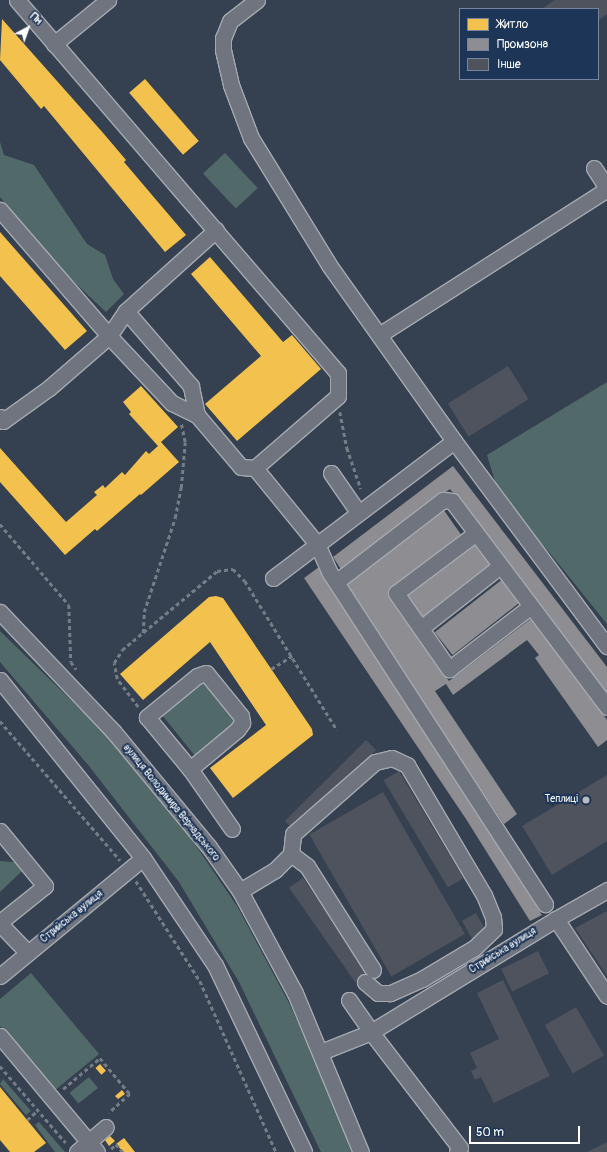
<!DOCTYPE html>
<html>
<head>
<meta charset="utf-8">
<style>
	body { margin:0 }
	#map { position:relative; width:607px; height:1152px; overflow:hidden; background:#354050; font-family:Pangolin,sans-serif }
	div>[style] { position:absolute }
	[style*='--x'] { left:calc(var(--x)*1px); top:calc(var(--y)*1px); width:calc(var(--w)*1px); rotate:calc(var(--a)*1deg) }
	.green>* { inset:0; background:#516a69; transform-origin:0 0 }
	.homes>* { inset:0; background:#f2c14e; transform-origin:0 0 }
	.industry>* { inset:0; background:#8d8d92; transform-origin:0 0 }
	.building>* { inset:0; background:#4e535d; transform-origin:0 0 }
	.path>* { height:2.5px; margin-top:-1.25px; transform-origin:0; background:repeating-linear-gradient(90deg,#767d86 0 4px,transparent 0 7px) }
	.roads { filter:drop-shadow(1px 0 #a4a9b0) drop-shadow(-1px 0 #a4a9b0) drop-shadow(0 1px #a4a9b0) drop-shadow(0 -1px #a4a9b0) }
	.minor>* { height:15px; margin:-7.5px; padding:0 7.5px; transform-origin:7.5px; border-radius:7.5px; background:#6f747e }
	.dots>* { width:11px; height:11px; translate:-50% -50%; box-sizing:border-box; border:2px solid #1d3557; border-radius:50% }
	span { translate:-50% -50%; white-space:nowrap; text-align:center; line-height:1.15; -webkit-text-stroke:4px #1d3557; paint-order:stroke }
	.poi-label { font-size:10px; color:#fff }
	.right { translate:-100% -50%; text-align:right }
	.street-label { font-size:10px; color:#fff }
	.legend { position:absolute; left:459px; top:8px; width:140px; height:72px; box-sizing:border-box; background:#1d3557; border:1px solid #77869a; margin:0; padding:5px 7px; list-style:none; font-size:12px; color:#fff }
	.legend li { display:flex; align-items:center; gap:8px; height:20px }
	.legend b { width:20px; border:1px solid #77869a }
	.north { position:absolute; left:8px; top:8px; width:40px; height:40px; -webkit-text-stroke:3px #1d3557; paint-order:stroke; rotate:41deg; font-size:11px; font-weight:700; line-height:16px; text-align:center; color:#fff }
	.north::after { content:''; display:block; margin:auto; width:14px; height:18px; background:#fff; clip-path:polygon(50% 0,100% 100%,50% 72%,0 100%) }
	.scale { position:absolute; left:469px; top:1126px; width:111px; height:18px; box-sizing:border-box; border:2px solid #fff; border-top:0; padding-left:5px; font-size:12px; line-height:14px; white-space:nowrap; color:#fff; -webkit-text-stroke:3px #1d3557; paint-order:stroke }
</style>
</head>
<body>
<div id="map">
	<div class="green">
		<div style="clip-path:polygon(0 142px,4px 155px,34px 165px,87px 244px,105px 255px,113px 279px,124px 294px,106px 312px,57px 266px,0 197px)"></div>
		<div style="left:225px;top:153px;width:48px;height:30px;rotate:47deg"></div>
		<div style="clip-path:polygon(607px 382px,607px 624px,549px 552px,501px 501px,487px 455px)"></div>
		<div style="clip-path:polygon(0 631px,112px 740px,181px 824px,237px 906px,290px 1005px,340px 1117px,351px 1152px,321px 1152px,239px 982px,179px 882px,89px 766px,0 662px)"></div>
		<div style="left:201px;top:679px;width:58px;height:53px;rotate:51deg"></div>
		<div style="clip-path:polygon(0 861px,14px 862px,22px 871px,0 892px)"></div>
		<div style="clip-path:polygon(31px 973px,99px 1054px,54px 1091px,0 1026px,0 999px)"></div>
		<div style="left:89px;top:1077px;width:14px;height:25px;rotate:51deg"></div>
		<div style="clip-path:polygon(3px 1079px,31px 1111px,26px 1115px,0 1084px)"></div>
		<div style="clip-path:polygon(39px 1122px,65px 1152px,55px 1152px,35px 1125px)"></div>
	</div>
	<div class="homes">
		<div style="clip-path:polygon(2px 19px,104px 134px,126px 160px,124px 162px,186px 235px,165px 252px,44px 106px,41px 109px,0 60px)"></div>
		<div style="left:145px;top:79px;width:82px;height:21px;rotate:49deg"></div>
		<div style="clip-path:polygon(0 232px,87px 331px,65px 350px,0 276px)"></div>
		<div style="clip-path:polygon(210px 257px,283px 342px,292px 335px,321px 369px,237px 441px,205px 404px,261px 356px,191px 274px)"></div>
		<div style="clip-path:polygon(141px 386px,178px 427px,161px 442px,179px 462px,141px 495px,140px 494px,97px 531px,95px 529px,65px 555px,0 482px,0 448px,66px 522px,97px 495px,94px 492px,103px 485px,105px 488px,122px 472px,125px 475px,146px 451px,149px 454px,158px 446px,129px 414px,131px 412px,123px 402px)"></div>
		<div style="clip-path:polygon(216px 596px,223px 598px,312px 729px,313px 735px,233px 798px,210px 768px,266px 725px,210px 642px,143px 700px,120px 674px,209px 597px)"></div>
		<div style="left:100px;top:1064px;width:9px;height:6px;rotate:49deg"></div>
		<div style="clip-path:polygon(0 1087px,46px 1143px,34px 1152px,10px 1152px,0 1140px)"></div>
		<div style="clip-path:polygon(122px 1090px,125px 1094px,118px 1099px,115px 1096px)"></div>
		<div style="clip-path:polygon(110px 1136px,115px 1141px,109px 1146px,105px 1140px)"></div>
		<div style="clip-path:polygon(124px 1138px,135px 1152px,123px 1152px,116px 1144px)"></div>
	</div>
	<div class="industry">
		<div style="clip-path:polygon(453px 466px,607px 667px,607px 696px,450px 489px,342px 571px,333px 557px)"></div>
		<div style="clip-path:polygon(443px 509px,462px 536px,388px 592px,449px 681px,532px 618px,548px 637px,607px 720px,607px 740px,598px 747px,535px 658px,539px 655px,527px 640px,453px 695px,446px 684px,435px 691px,517px 814px,504px 824px,344px 584px)"></div>
		<div style="left:476px;top:542px;width:31px;height:88px;rotate:52deg"></div>
		<div style="clip-path:polygon(319px 567px,542px 915px,530px 921px,466px 819px,304px 578px)"></div>
		<div style="left:504px;top:578px;width:29px;height:88px;rotate:52deg"></div>
	</div>
	<div class="building">
		<div style="clip-path:polygon(554px 0,607px 0,607px 14px,598px 21px,598px 9px,542px 9px)"></div>
		<div style="left:508px;top:366px;width:39px;height:71px;rotate:58deg"></div>
		<div style="left:366px;top:740px;width:14px;height:115px;rotate:45deg"></div>
		<div style="left:399px;top:771px;width:125px;height:18px;rotate:59deg"></div>
		<div style="clip-path:polygon(607px 775px,607px 841px,552px 875px,522px 826px)"></div>
		<div style="left:383px;top:792px;width:164px;height:85px;rotate:60deg"></div>
		<div style="left:303px;top:878px;width:118px;height:17px;rotate:55deg"></div>
		<div style="clip-path:polygon(607px 911px,607px 976px,575px 928px)"></div>
		<div style="left:476px;top:913px;width:23px;height:16px;rotate:61deg"></div>
		<div style="left:538px;top:951px;width:25px;height:41px;rotate:64deg"></div>
		<div style="clip-path:polygon(503px 980px,550px 1076px,494px 1103px,481px 1077px,475px 1080px,471px 1071px,477px 1068px,470px 1053px,499px 1039px,477px 993px)"></div>
		<div style="left:576px;top:1007px;width:56px;height:36px;rotate:60deg"></div>
		<div style="clip-path:polygon(607px 1142px,607px 1152px,587px 1152px)"></div>
	</div>
	<div class="path">
		<div style="--x:340;--y:412;--w:37;--a:79"></div>
		<div style="--x:347;--y:448;--w:43;--a:71.1"></div>
		<div style="--x:0;--y:524;--w:106;--a:49.6"></div>
		<div style="--x:69;--y:605;--w:57;--a:88"></div>
		<div style="--x:71;--y:662;--w:9;--a:54"></div>
		<div style="--x:143;--y:633;--w:21;--a:-87"></div>
		<div style="--x:144;--y:612;--w:99;--a:-71.7"></div>
		<div style="--x:175;--y:518;--w:31;--a:-79"></div>
		<div style="--x:181;--y:488;--w:46;--a:-85"></div>
		<div style="--x:185;--y:442;--w:19;--a:-102"></div>
		<div style="--x:271;--y:669;--w:25;--a:-32"></div>
		<div style="--x:138;--y:707;--w:35;--a:-127"></div>
		<div style="--x:117;--y:679;--w:16;--a:-101"></div>
		<div style="--x:114;--y:663;--w:15;--a:-58"></div>
		<div style="--x:122;--y:650;--w:124;--a:-39.7"></div>
		<div style="--x:217;--y:571;--w:16;--a:-7"></div>
		<div style="--x:233;--y:569;--w:17;--a:45"></div>
		<div style="--x:245;--y:581;--w:175;--a:58.3"></div>
		<div style="--x:0;--y:721;--w:184;--a:49.2"></div>
		<div style="--x:136;--y:881;--w:119;--a:57.4"></div>
		<div style="--x:200;--y:981;--w:187;--a:66"></div>
		<div style="--x:0;--y:1066;--w:101;--a:49.4"></div>
		<div style="--x:63;--y:1089;--w:48;--a:-40"></div>
		<div style="--x:100;--y:1058;--w:47;--a:50.2"></div>
		<div style="--x:130;--y:1094;--w:28;--a:138"></div>
		<div style="--x:27;--y:1120;--w:15;--a:-42"></div>
		<div style="--x:111;--y:1149;--w:7;--a:-45"></div>
		<div style="--x:116;--y:1144;--w:11;--a:49"></div>
	</div>
	<div class="roads">
		<div class="minor">
			<div style="--x:17;--y:0;--w:492;--a:49.3"></div>
			<div style="--x:338;--y:373;--w:23;--a:90"></div>
			<div style="--x:338;--y:396;--w:110;--a:139.1"></div>
			<div style="--x:255;--y:468;--w:14;--a:-176"></div>
			<div style="--x:241;--y:467;--w:68;--a:-130.2"></div>
			<div style="--x:197;--y:415;--w:30;--a:-102"></div>
			<div style="--x:191;--y:386;--w:99;--a:-130.9"></div>
			<div style="--x:257;--y:0;--w:34;--a:142"></div>
			<div style="--x:230;--y:21;--w:18;--a:112"></div>
			<div style="--x:223;--y:38;--w:12;--a:90"></div>
			<div style="--x:223;--y:50;--w:36;--a:77"></div>
			<div style="--x:231;--y:85;--w:57;--a:69.3"></div>
			<div style="--x:251;--y:138;--w:149;--a:58.4"></div>
			<div style="--x:329;--y:265;--w:216;--a:54.6"></div>
			<div style="--x:54;--y:44;--w:70;--a:-39.2"></div>
			<div style="--x:594;--y:168;--w:24;--a:57"></div>
			<div style="--x:0;--y:210;--w:167;--a:49.1"></div>
			<div style="--x:109;--y:336;--w:92;--a:46.8"></div>
			<div style="--x:172;--y:403;--w:28;--a:26"></div>
			<div style="--x:379;--y:335;--w:271;--a:-32.6"></div>
			<div style="--x:0;--y:417;--w:5;--a:53"></div>
			<div style="--x:3;--y:421;--w:57;--a:-35.7"></div>
			<div style="--x:49;--y:388;--w:79;--a:-40.9"></div>
			<div style="--x:109;--y:336;--w:30;--a:-56"></div>
			<div style="--x:126;--y:311;--w:121;--a:-42"></div>
			<div style="--x:255;--y:468;--w:98;--a:50.8"></div>
			<div style="--x:317;--y:544;--w:32;--a:66"></div>
			<div style="--x:330;--y:573;--w:395;--a:57"></div>
			<div style="--x:331;--y:473;--w:47;--a:55.3"></div>
			<div style="--x:476;--y:533;--w:100;--a:143.1"></div>
			<div style="--x:396;--y:593;--w:93;--a:55.1"></div>
			<div style="--x:449;--y:669;--w:103;--a:-37.5"></div>
			<div style="--x:273;--y:578;--w:227;--a:-37.1"></div>
			<div style="--x:454;--y:441;--w:256;--a:53.3"></div>
			<div style="--x:336;--y:582;--w:135;--a:-37.5"></div>
			<div style="--x:443;--y:500;--w:9;--a:6"></div>
			<div style="--x:452;--y:501;--w:258;--a:53"></div>
			<div style="--x:0;--y:612;--w:164;--a:46.5"></div>
			<div style="--x:113;--y:731;--w:151;--a:50.4"></div>
			<div style="--x:209;--y:847;--w:54;--a:54.8"></div>
			<div style="--x:240;--y:891;--w:116;--a:61.7"></div>
			<div style="--x:295;--y:993;--w:172;--a:67.5"></div>
			<div style="--x:421;--y:628;--w:100;--a:-38.1"></div>
			<div style="--x:0;--y:680;--w:228;--a:51.2"></div>
			<div style="--x:143;--y:858;--w:129;--a:56.1"></div>
			<div style="--x:215;--y:965;--w:207;--a:64.5"></div>
			<div style="--x:190;--y:769;--w:61;--a:-39.7"></div>
			<div style="--x:237;--y:730;--w:9;--a:-54"></div>
			<div style="--x:242;--y:723;--w:7;--a:-98"></div>
			<div style="--x:241;--y:716;--w:55;--a:-129.1"></div>
			<div style="--x:206;--y:673;--w:9;--a:162"></div>
			<div style="--x:197;--y:676;--w:65;--a:140.6"></div>
			<div style="--x:147;--y:717;--w:67;--a:50.4"></div>
			<div style="--x:190;--y:769;--w:73;--a:55"></div>
			<div style="--x:0;--y:831;--w:71;--a:50.7"></div>
			<div style="--x:45;--y:886;--w:58;--a:141.3"></div>
			<div style="--x:291;--y:854;--w:20;--a:-84"></div>
			<div style="--x:293;--y:834;--w:109;--a:-41.3"></div>
			<div style="--x:375;--y:762;--w:17;--a:-13"></div>
			<div style="--x:392;--y:758;--w:17;--a:25"></div>
			<div style="--x:407;--y:765;--w:151;--a:59.4"></div>
			<div style="--x:484;--y:895;--w:24;--a:68"></div>
			<div style="--x:493;--y:917;--w:12;--a:85"></div>
			<div style="--x:494;--y:929;--w:28;--a:136"></div>
			<div style="--x:474;--y:948;--w:61;--a:149.2"></div>
			<div style="--x:422;--y:979;--w:35;--a:156"></div>
			<div style="--x:390;--y:993;--w:12;--a:180"></div>
			<div style="--x:378;--y:993;--w:17;--a:-140"></div>
			<div style="--x:240;--y:891;--w:41;--a:-31"></div>
			<div style="--x:275;--y:870;--w:23;--a:-45"></div>
			<div style="--x:291;--y:854;--w:20;--a:37"></div>
			<div style="--x:307;--y:866;--w:123;--a:57.6"></div>
			<div style="--x:556;--y:919;--w:59;--a:-29.6"></div>
			<div style="--x:0;--y:924;--w:40;--a:46"></div>
			<div style="--x:0;--y:976;--w:185;--a:-39.5"></div>
			<div style="--x:349;--y:1000;--w:39;--a:55"></div>
			<div style="--x:371;--y:1032;--w:146;--a:52.5"></div>
			<div style="--x:460;--y:1148;--w:5;--a:127"></div>
			<div style="--x:0;--y:1036;--w:151;--a:50.1"></div>
			<div style="--x:321;--y:1052;--w:54;--a:-21.8"></div>
			<div style="--x:371;--y:1032;--w:217;--a:-31.4"></div>
			<div style="--x:556;--y:919;--w:92;--a:56.5"></div>
			<div style="--x:77;--y:1152;--w:38;--a:-41"></div>
		</div>
	</div>
	<div class="dots">
		<div style="left:586px;top:800px;background:#b8bcc2"></div>
	</div>
	<div class="poi-label">
		<span class="right" style="left:578px;top:800px">Теплиці</span>
	</div>
	<div class="street-label">
		<span style="left:171px;top:803px;rotate:51deg">вулиця Володимира Вернадського</span>
		<span style="left:72px;top:917px;rotate:-39deg">Стрийська вулиця</span>
		<span style="left:503px;top:951px;rotate:-32deg">Стрийська вулиця</span>
	</div>
	<ul class="legend">
	<li><b style="height:11px;background:#f2c14e"></b>Житло</li>
	<li><b style="height:11px;background:#8d8d92"></b>Промзона</li>
	<li><b style="height:11px;background:#4e535d"></b>Інше</li>
	</ul>
	<div class="north">Пн</div>
	<div class="scale">50 m</div>
</div>
</body>
</html>
